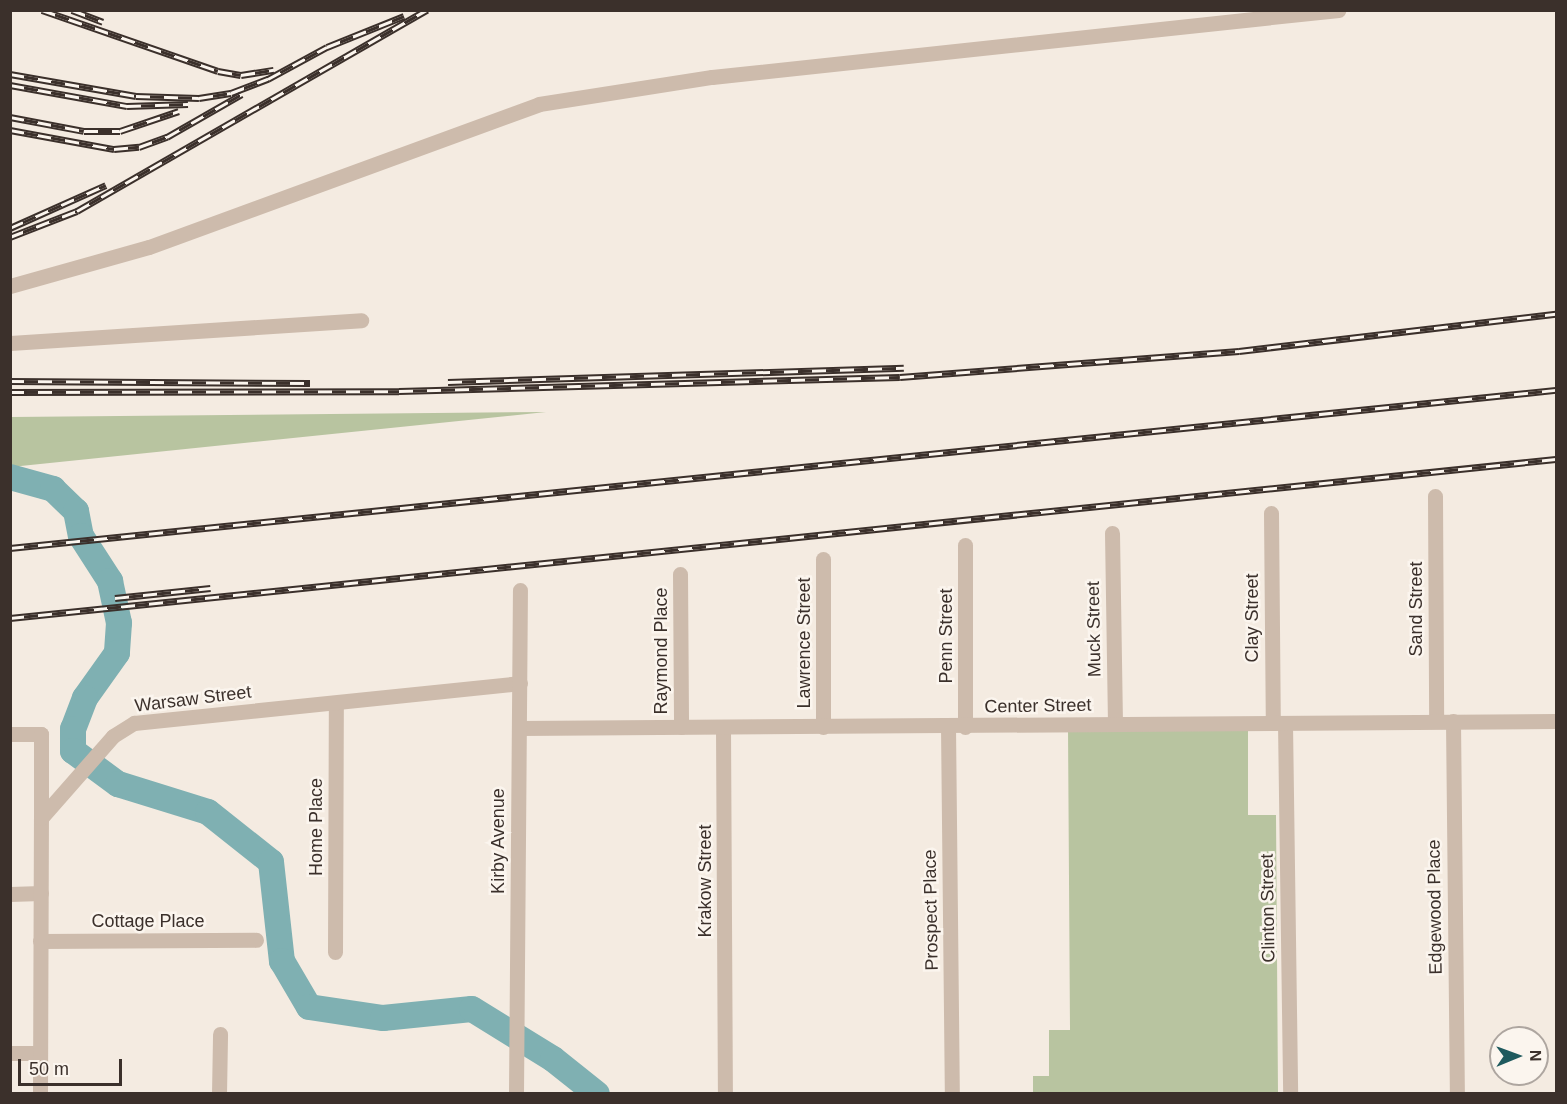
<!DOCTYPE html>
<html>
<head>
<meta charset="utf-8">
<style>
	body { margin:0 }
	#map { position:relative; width:1567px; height:1104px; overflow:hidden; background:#f4ebe1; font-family:Helvetica,sans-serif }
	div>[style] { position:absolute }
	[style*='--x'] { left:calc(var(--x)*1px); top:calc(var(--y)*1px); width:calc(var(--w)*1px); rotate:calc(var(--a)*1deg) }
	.green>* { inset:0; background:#b8c4a0 }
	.river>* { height:26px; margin:-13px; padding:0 13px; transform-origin:13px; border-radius:13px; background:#7fb0b2 }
	.minor>* { height:15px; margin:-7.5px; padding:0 7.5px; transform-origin:7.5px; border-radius:7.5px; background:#cdbbac }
	.rail>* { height:7px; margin-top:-3.5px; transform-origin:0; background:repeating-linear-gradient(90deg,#fbf5ee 0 14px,#3b302b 0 28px); box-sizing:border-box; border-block:2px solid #3b302b }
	span { translate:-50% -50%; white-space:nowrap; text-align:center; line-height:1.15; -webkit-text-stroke:5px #fbf5ee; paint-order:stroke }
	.street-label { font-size:18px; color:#3b302b }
	.frame { position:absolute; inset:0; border:12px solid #3b302b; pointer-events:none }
	.north { position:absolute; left:1489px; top:1026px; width:60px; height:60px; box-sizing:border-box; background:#fbf5ee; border:2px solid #aea6a0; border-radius:50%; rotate:89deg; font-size:16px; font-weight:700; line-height:24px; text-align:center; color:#3b302b }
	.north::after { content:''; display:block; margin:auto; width:21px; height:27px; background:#1f5a5e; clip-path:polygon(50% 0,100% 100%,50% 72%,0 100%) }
	.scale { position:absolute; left:18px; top:1059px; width:104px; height:27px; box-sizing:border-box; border:3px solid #3b302b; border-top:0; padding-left:8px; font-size:18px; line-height:21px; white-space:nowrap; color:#3b302b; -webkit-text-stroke:4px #fbf5ee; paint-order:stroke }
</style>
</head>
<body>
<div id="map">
	<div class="green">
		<div style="clip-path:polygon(546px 412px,11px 467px,11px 417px)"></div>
		<div style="clip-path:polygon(1248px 727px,1248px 815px,1276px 815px,1278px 1093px,1033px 1093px,1033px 1076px,1049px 1076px,1049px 1030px,1070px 1030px,1068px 729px)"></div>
	</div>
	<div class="river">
		<div style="--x:10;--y:477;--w:45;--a:15.6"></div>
		<div style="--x:53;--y:489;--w:32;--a:44"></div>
		<div style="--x:76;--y:511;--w:25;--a:79"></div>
		<div style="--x:81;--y:536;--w:54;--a:57.2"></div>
		<div style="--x:110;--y:581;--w:43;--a:77.9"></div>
		<div style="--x:119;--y:623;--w:30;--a:94"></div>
		<div style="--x:117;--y:653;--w:55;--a:125.4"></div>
		<div style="--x:85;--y:698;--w:33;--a:111"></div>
		<div style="--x:73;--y:729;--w:22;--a:90"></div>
		<div style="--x:73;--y:751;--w:56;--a:36.3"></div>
		<div style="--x:118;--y:784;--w:94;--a:17.3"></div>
		<div style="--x:208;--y:812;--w:80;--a:38.4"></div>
		<div style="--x:271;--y:862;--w:100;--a:83.7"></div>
		<div style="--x:282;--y:961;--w:53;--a:59.6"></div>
		<div style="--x:309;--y:1007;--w:75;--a:8.5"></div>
		<div style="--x:383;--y:1018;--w:89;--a:-5.8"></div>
		<div style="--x:472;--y:1009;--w:95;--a:31.7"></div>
		<div style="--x:553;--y:1059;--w:56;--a:38.5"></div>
	</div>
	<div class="minor">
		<div style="--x:10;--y:286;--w:144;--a:-15.7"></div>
		<div style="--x:149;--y:247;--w:415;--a:-20.1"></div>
		<div style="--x:539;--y:104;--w:175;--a:-8.9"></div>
		<div style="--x:712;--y:77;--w:630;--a:-6.11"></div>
		<div style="--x:10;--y:343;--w:352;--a:-3.7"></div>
		<div style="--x:1435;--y:496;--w:225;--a:89.7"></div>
		<div style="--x:1271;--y:513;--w:210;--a:89.5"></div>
		<div style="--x:1112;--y:533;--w:191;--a:89.1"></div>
		<div style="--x:965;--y:545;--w:182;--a:90"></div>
		<div style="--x:680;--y:574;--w:153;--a:89.6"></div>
		<div style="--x:1453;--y:721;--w:373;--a:89.4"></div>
		<div style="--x:1285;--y:723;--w:371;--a:89.2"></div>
		<div style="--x:948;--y:726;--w:368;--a:89.4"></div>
		<div style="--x:723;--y:727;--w:367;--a:89.7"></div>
		<div style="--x:823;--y:727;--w:168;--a:-90"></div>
		<div style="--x:520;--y:728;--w:1036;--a:-0.39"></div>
		<div style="--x:10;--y:734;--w:31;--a:0"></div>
		<div style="--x:41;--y:734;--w:84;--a:90"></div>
		<div style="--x:10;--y:894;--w:31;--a:-2"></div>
		<div style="--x:40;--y:941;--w:216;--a:-0.3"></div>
		<div style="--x:335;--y:952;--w:249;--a:-89.8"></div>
		<div style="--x:10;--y:1053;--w:30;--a:0"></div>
		<div style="--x:40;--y:1094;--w:276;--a:-89.8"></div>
		<div style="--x:41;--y:818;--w:109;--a:-48.7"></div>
		<div style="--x:113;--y:736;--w:25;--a:-32"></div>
		<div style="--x:134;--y:723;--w:388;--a:-5.9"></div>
		<div style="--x:219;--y:1094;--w:60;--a:-89"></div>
		<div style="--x:516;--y:1094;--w:504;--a:-89.55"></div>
	</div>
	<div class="rail">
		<div style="--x:42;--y:10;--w:186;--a:19.1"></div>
		<div style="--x:218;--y:71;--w:23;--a:10"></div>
		<div style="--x:241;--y:75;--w:33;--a:-9"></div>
		<div style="--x:72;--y:10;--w:33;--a:21"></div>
		<div style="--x:10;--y:74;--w:128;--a:9.9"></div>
		<div style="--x:136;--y:96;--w:63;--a:1.8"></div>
		<div style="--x:199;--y:98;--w:32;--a:-9"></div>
		<div style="--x:231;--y:93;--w:40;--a:-21"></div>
		<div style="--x:268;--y:79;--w:67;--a:-28.5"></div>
		<div style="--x:327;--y:47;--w:83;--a:-21.9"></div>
		<div style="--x:10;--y:85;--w:119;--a:10.2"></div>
		<div style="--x:127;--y:106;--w:61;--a:-1.9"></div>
		<div style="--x:10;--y:117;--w:75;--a:10.7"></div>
		<div style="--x:84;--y:131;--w:36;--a:0"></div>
		<div style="--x:120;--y:131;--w:62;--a:-18.7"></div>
		<div style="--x:10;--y:130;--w:106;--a:10.4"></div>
		<div style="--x:114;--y:149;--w:25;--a:-5"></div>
		<div style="--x:139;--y:147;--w:30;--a:-20"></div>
		<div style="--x:167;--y:137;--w:86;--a:-29.8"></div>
		<div style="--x:10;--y:228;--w:105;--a:-24.1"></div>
		<div style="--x:10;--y:237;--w:72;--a:-21.2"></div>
		<div style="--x:77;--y:211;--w:404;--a:-29.9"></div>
		<div style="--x:10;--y:381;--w:300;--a:0.4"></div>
		<div style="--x:448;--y:382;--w:456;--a:-1.8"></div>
		<div style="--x:10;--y:392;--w:389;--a:-0.1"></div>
		<div style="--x:399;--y:391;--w:501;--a:-1.6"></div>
		<div style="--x:900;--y:377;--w:340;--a:-4.4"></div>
		<div style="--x:1239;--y:351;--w:319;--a:-6.7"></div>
		<div style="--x:10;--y:548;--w:1554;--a:-5.84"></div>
		<div style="--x:115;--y:598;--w:96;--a:-6"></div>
		<div style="--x:10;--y:618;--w:1554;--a:-5.87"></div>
	</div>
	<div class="street-label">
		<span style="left:1416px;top:609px;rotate:-90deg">Sand Street</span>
		<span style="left:1252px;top:618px;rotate:-90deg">Clay Street</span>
		<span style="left:1094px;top:629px;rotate:-91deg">Muck Street</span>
		<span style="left:946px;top:636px;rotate:-90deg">Penn Street</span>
		<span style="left:804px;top:643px;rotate:-90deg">Lawrence Street</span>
		<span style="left:661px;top:651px;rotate:-90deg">Raymond Place</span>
		<span style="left:193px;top:699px;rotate:-7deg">Warsaw Street</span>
		<span style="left:1038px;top:706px;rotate:-1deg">Center Street</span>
		<span style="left:316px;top:827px;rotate:-90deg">Home Place</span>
		<span style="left:498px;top:841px;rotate:-90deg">Kirby Avenue</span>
		<span style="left:705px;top:881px;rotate:-90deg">Krakow Street</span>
		<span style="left:1435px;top:907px;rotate:-91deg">Edgewood Place</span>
		<span style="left:1268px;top:908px;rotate:-91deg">Clinton Street</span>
		<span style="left:931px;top:910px;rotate:-91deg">Prospect Place</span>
		<span style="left:148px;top:921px">Cottage Place</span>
	</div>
	<div class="frame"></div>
	<div class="north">N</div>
	<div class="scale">50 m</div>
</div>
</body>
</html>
